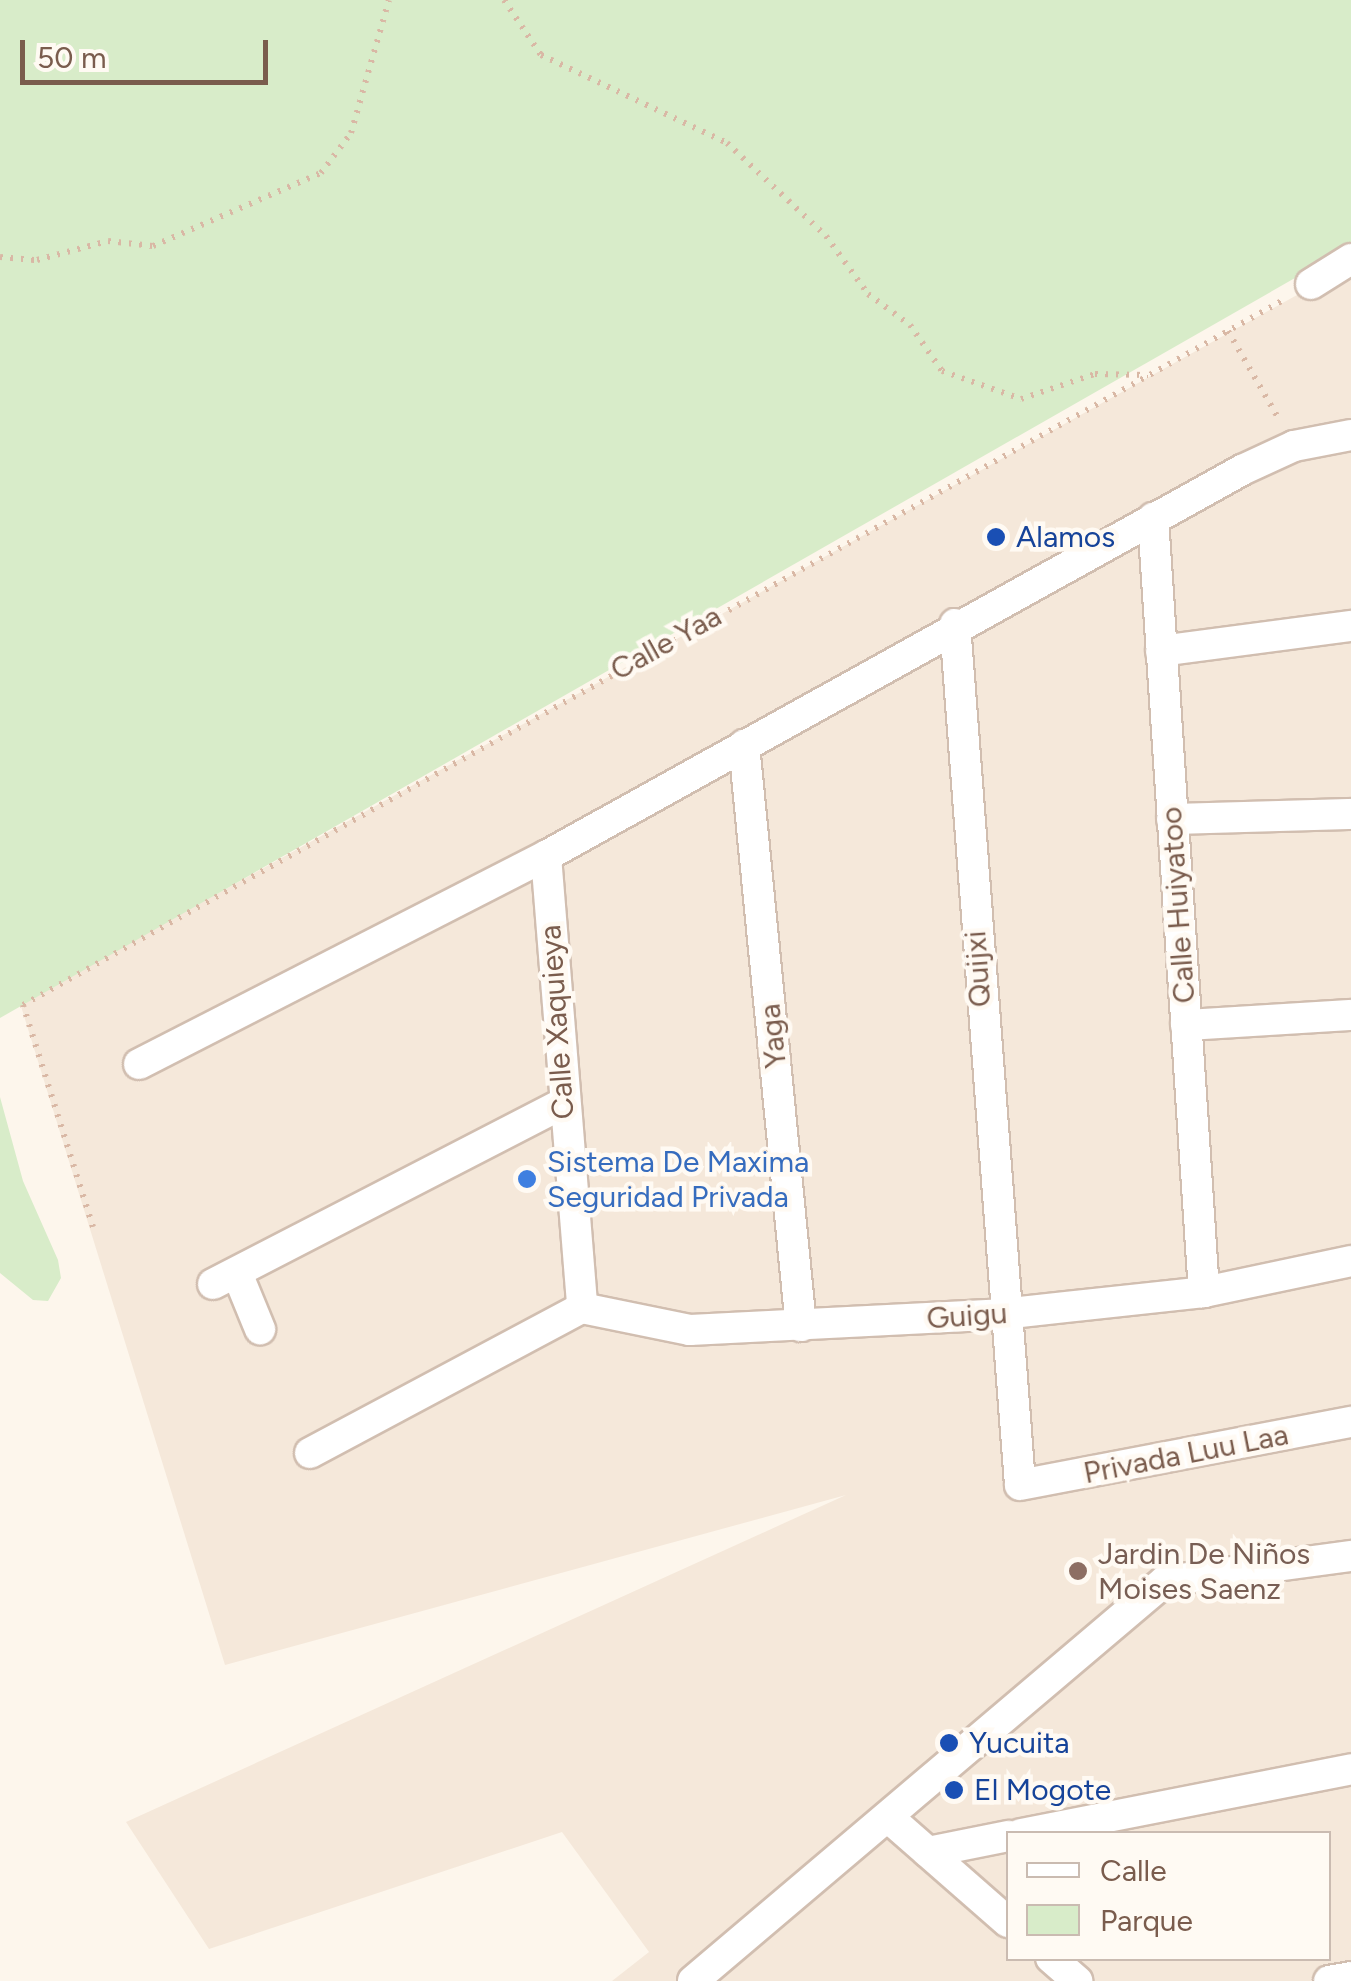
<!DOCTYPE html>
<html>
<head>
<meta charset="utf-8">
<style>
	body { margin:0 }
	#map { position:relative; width:1351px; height:1981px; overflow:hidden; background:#fdf6ec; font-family:Figtree,sans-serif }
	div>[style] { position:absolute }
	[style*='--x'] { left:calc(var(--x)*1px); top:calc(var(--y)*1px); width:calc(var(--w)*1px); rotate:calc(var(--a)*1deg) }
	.residential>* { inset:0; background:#f5e8da }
	.green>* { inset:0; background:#d8ecc9 }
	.path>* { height:6px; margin-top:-3px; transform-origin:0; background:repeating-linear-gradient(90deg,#d9b8a5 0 2.5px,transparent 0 10.5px) }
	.roads { filter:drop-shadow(2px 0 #d1beb0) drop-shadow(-2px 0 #d1beb0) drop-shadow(0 2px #d1beb0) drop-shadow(0 -2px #d1beb0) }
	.minor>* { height:30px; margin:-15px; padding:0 15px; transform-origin:15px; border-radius:15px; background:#fff }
	.dots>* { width:28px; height:28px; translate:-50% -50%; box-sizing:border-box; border:5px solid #fffaf3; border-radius:50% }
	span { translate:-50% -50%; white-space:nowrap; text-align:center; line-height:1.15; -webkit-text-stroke:9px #fffaf3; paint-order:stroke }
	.transit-label { font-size:30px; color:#164399 }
	.left { translate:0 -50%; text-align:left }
	.street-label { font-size:30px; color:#7a5c4d }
	.shop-label { font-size:30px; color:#366cbe }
	.education-label { font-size:30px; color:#785e54 }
	.legend { position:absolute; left:1006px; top:1831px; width:325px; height:130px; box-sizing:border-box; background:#fffaf3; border:2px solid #cabbb1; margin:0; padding:12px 18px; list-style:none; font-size:30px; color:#7a5c4d }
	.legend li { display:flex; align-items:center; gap:20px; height:50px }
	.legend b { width:50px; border:2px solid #cabbb1 }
	.scale { position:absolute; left:20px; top:40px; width:248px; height:45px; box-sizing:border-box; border:5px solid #7a5c4d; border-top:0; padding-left:12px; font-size:30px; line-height:35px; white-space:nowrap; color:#7a5c4d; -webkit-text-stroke:8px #fffaf3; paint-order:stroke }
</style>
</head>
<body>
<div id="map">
	<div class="residential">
		<div style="clip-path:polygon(evenodd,1351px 265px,1351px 1981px,612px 1981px,649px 1952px,562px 1832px,209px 1949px,126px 1822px,846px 1495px,225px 1665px,20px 1003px,1351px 265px,1008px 1834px,1328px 1834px,1328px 1958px,1008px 1958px,1008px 1834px)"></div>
	</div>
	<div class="green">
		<div style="clip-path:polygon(0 0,1351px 0,1351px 246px,0 1018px)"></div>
		<div style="clip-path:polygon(0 1097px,23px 1181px,58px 1260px,61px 1278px,48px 1301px,33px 1300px,0 1273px)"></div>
	</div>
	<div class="path">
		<div style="--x:504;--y:0;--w:66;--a:56.1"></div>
		<div style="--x:541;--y:55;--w:206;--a:25.3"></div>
		<div style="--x:727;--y:143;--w:136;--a:43.2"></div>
		<div style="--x:826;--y:236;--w:72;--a:54.1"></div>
		<div style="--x:868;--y:294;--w:52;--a:36.4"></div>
		<div style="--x:910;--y:325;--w:56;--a:55.2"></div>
		<div style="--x:942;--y:371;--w:84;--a:19.5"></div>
		<div style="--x:1021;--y:399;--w:78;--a:-18.7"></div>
		<div style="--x:1095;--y:374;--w:53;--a:1.1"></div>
		<div style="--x:0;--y:257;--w:37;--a:5"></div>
		<div style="--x:37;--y:260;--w:73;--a:-15"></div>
		<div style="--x:108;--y:241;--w:45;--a:6.3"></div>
		<div style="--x:153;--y:246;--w:183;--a:-23.5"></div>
		<div style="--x:321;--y:173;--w:50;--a:-53.1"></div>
		<div style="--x:351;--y:133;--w:138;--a:-74.1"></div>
		<div style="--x:1228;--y:331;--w:104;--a:60"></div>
		<div style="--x:93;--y:1227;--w:233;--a:-107.5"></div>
		<div style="--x:23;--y:1005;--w:1446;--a:-29.22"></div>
	</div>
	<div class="roads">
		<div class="minor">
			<div style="--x:1311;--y:284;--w:47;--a:-32"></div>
			<div style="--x:1153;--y:518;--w:776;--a:86.23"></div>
			<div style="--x:955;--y:624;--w:863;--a:85.68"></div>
			<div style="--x:1020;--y:1485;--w:337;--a:-10.8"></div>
			<div style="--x:1161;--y:651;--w:192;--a:-7.5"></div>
			<div style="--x:744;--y:745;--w:584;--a:84.4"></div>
			<div style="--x:1172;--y:819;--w:179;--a:-1.6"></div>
			<div style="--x:546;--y:856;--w:453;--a:85.4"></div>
			<div style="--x:1186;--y:1025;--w:165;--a:-3.5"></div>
			<div style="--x:139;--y:1064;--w:457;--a:-27.1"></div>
			<div style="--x:546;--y:856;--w:796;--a:-29.01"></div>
			<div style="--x:1242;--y:470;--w:57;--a:-24.8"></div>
			<div style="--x:1294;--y:446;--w:58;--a:-10.9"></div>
			<div style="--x:237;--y:1273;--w:61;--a:67.7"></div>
			<div style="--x:213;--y:1284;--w:392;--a:-27.3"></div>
			<div style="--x:582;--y:1308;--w:110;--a:11.5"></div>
			<div style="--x:690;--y:1330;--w:312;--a:-2.9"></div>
			<div style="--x:1002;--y:1314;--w:203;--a:-6.2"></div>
			<div style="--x:1204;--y:1292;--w:150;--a:-11.9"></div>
			<div style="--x:310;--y:1453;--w:308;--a:-28.1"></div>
			<div style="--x:889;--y:1818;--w:158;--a:41.2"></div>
			<div style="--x:1021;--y:1834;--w:336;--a:-11.1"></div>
			<div style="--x:928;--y:1852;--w:82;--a:-11.3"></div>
			<div style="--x:1051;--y:1958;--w:35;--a:41"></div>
			<div style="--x:693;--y:1981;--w:619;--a:-40.28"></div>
			<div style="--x:1165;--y:1581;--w:188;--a:-7.7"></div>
			<div style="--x:1329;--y:1981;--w:22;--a:-10"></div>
		</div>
	</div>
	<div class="dots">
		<div style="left:996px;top:537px;background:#1a4fb4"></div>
		<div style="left:527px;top:1179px;background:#3f7fe0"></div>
		<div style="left:1078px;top:1571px;background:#8d6e63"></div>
		<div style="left:949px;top:1743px;background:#1a4fb4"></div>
		<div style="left:954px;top:1790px;background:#1a4fb4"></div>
	</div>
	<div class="transit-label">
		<span class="left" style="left:1016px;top:537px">Alamos</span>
		<span class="left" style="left:969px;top:1743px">Yucuita</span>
		<span class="left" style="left:974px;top:1790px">El Mogote</span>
	</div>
	<div class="street-label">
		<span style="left:666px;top:643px;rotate:-29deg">Calle Yaa</span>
		<span style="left:1178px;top:905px;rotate:-94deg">Calle Huiyatoo</span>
		<span style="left:978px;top:969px;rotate:-94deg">Quijxi</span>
		<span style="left:557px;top:1022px;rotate:-94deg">Calle Xaquieya</span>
		<span style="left:773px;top:1036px;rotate:-96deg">Yaga</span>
		<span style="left:967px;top:1316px;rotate:-4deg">Guigu</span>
		<span style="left:1186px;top:1454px;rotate:-11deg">Privada Luu Laa</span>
	</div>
	<div class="shop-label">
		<span class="left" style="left:547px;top:1179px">Sistema De Maxima<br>Seguridad Privada</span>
	</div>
	<div class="education-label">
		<span class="left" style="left:1098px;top:1571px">Jardin De Niños<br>Moises Saenz</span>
	</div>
	<ul class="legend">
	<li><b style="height:12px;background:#fff"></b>Calle</li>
	<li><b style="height:28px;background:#d8ecc9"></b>Parque</li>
	</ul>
	<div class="scale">50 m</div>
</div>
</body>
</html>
